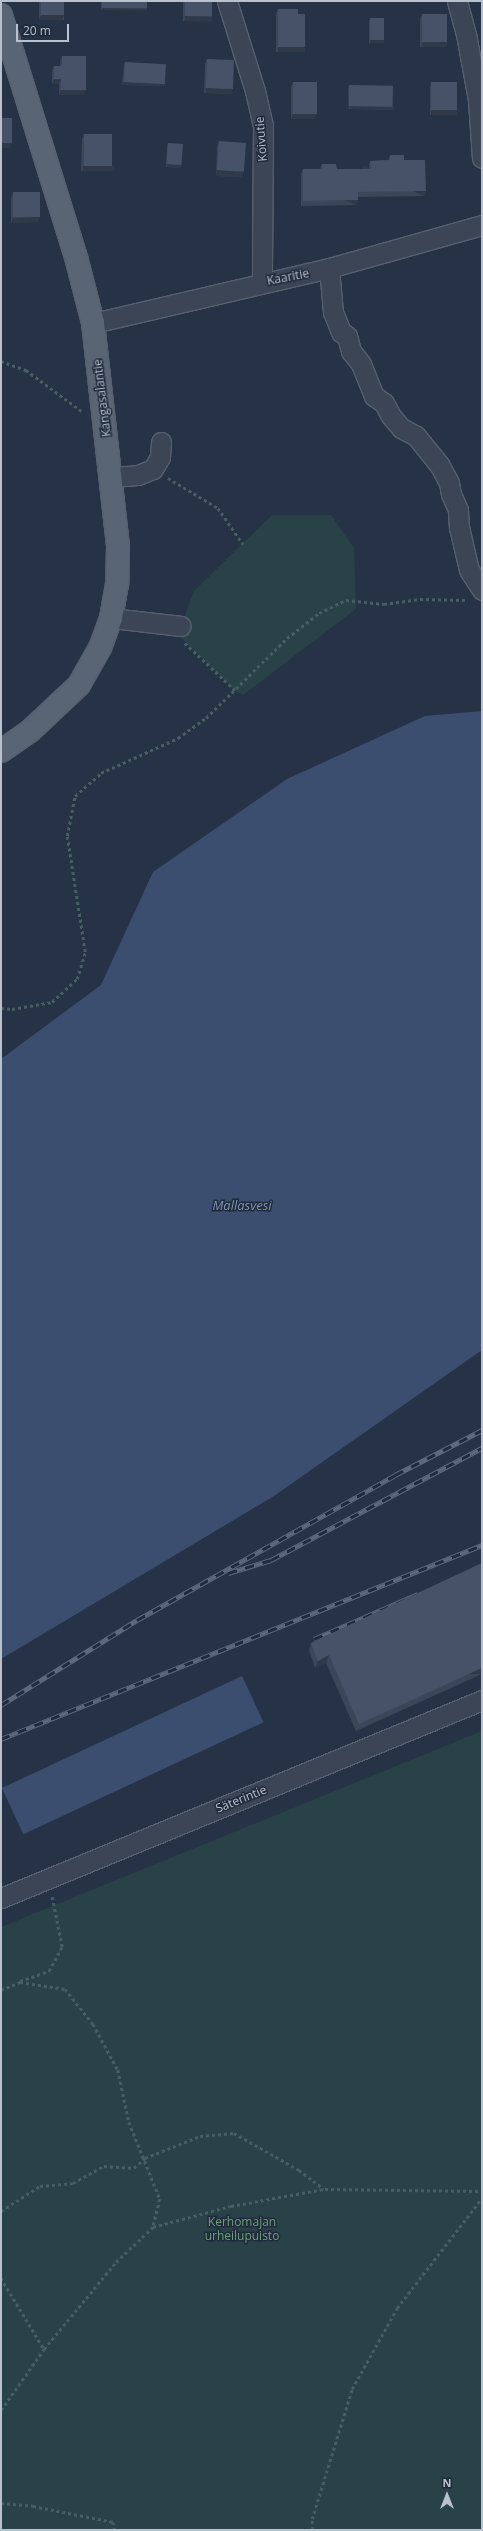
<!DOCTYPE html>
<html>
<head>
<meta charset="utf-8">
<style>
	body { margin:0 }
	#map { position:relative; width:483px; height:2531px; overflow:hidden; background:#263246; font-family:"Open Sans",sans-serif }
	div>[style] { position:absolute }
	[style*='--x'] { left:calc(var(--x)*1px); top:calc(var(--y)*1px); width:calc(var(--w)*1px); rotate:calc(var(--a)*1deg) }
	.green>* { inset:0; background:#284247 }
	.water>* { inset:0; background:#3c4e6f; transform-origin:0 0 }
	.path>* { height:2.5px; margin-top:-1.25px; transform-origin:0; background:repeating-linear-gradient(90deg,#475f62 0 3px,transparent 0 6px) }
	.roads { filter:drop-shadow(1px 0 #57606f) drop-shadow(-1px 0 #57606f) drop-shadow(0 1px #57606f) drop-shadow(0 -1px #57606f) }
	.minor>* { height:19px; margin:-9.5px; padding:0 9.5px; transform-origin:9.5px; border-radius:9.5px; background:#3b4555 }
	.major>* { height:22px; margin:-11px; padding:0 11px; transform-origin:11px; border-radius:11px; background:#596475 }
	.rail>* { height:4.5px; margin-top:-2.25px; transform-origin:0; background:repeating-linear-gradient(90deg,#1f2a3b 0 9px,#5d687c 0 18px); box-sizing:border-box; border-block:1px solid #5d687c }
	.wall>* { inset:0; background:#3b4759; transform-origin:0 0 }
	.shaded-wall>* { inset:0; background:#303949; transform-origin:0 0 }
	.building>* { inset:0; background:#455268; transform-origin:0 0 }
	span { translate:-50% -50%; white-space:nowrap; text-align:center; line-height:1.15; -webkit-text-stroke:3px #1f2a3b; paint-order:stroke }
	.street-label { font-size:12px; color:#b9c0ce }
	.park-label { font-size:12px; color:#6fa07c }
	.water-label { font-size:13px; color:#7f94b6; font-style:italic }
	.frame { position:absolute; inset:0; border:2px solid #b9c0ce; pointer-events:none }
	.north { position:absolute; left:427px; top:2475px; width:40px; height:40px; -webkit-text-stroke:3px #1f2a3b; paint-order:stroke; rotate:0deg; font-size:11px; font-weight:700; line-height:16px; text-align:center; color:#b9c0ce }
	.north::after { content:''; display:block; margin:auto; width:14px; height:18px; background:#b9c0ce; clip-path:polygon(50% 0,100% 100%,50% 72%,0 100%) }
	.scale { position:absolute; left:16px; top:24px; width:53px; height:18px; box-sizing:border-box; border:2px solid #b9c0ce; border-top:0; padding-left:5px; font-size:12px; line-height:14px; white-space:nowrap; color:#b9c0ce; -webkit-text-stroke:3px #1f2a3b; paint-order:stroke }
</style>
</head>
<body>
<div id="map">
	<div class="green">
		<div style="clip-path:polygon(272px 515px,331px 515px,354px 548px,356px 609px,243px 695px,235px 691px,181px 638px,181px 626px,194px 591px)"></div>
		<div style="clip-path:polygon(482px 1731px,482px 2530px,1px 2530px,1px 1927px)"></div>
	</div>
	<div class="water">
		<div style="clip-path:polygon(482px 711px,482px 1350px,274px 1496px,1px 1659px,1px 1059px,101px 985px,153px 872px,287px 779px,425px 716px)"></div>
		<div style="left:242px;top:1676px;width:51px;height:265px;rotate:65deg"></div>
	</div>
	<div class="path">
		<div style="--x:1;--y:361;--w:27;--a:20"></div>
		<div style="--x:26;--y:370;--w:71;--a:36.4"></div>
		<div style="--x:168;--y:478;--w:58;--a:31"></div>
		<div style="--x:218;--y:508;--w:44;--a:55.2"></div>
		<div style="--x:185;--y:643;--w:70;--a:43.3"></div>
		<div style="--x:1;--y:1008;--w:11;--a:5"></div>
		<div style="--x:12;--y:1009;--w:41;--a:-9.9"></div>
		<div style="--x:52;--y:1002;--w:34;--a:-43"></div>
		<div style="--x:77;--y:979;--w:28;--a:-73"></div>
		<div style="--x:85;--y:952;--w:117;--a:-98.8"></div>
		<div style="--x:67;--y:836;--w:41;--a:-78.7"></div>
		<div style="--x:75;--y:796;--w:35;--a:-41"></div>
		<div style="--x:101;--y:773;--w:85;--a:-24.4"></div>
		<div style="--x:178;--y:738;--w:34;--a:-36"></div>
		<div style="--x:206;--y:718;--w:114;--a:-44.6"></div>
		<div style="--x:287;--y:638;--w:41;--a:-38"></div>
		<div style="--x:319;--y:613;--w:30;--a:-26"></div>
		<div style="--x:346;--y:600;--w:38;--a:6"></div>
		<div style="--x:384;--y:604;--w:36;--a:-8"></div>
		<div style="--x:420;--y:599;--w:46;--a:1.2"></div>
		<div style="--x:20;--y:1981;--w:31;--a:-19"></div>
		<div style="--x:49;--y:1971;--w:27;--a:-62"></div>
		<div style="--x:62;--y:1947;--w:51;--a:-101.3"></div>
		<div style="--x:1;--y:1990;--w:21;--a:-23"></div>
		<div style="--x:20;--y:1982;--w:46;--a:8.8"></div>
		<div style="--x:65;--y:1989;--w:45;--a:51.3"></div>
		<div style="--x:93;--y:2024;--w:52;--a:61.5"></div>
		<div style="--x:118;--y:2070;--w:53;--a:78.1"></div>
		<div style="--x:129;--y:2122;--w:83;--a:68.1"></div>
		<div style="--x:160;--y:2199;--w:29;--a:104"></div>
		<div style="--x:1;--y:2211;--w:46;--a:-32.7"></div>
		<div style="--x:40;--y:2186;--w:33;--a:-5"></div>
		<div style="--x:73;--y:2183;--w:35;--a:-29"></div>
		<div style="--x:104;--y:2166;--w:30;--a:4"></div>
		<div style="--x:134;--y:2168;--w:15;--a:-42"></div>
		<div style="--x:145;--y:2158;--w:59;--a:-21.8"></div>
		<div style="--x:200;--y:2136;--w:34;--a:-5"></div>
		<div style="--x:234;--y:2133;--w:75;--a:29.6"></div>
		<div style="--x:299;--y:2170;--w:31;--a:37"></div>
		<div style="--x:1;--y:2278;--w:83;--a:58.8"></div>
		<div style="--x:1;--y:2410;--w:75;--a:-54.8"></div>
		<div style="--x:44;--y:2349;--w:113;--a:-50.4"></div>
		<div style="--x:116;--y:2262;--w:51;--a:-43.4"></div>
		<div style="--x:153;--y:2227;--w:81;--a:-15.1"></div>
		<div style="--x:231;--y:2206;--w:96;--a:-10.3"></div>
		<div style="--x:325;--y:2189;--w:157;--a:0.7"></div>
		<div style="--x:1;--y:2503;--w:32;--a:5"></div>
		<div style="--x:33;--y:2506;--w:82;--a:11.3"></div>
		<div style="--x:113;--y:2522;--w:8;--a:76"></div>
		<div style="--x:312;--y:2530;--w:11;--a:-90"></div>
		<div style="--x:312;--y:2519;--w:136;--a:-72.9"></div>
		<div style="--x:352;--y:2389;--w:93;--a:-60.9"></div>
		<div style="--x:397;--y:2308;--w:139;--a:-52.3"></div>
	</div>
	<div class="roads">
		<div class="minor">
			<div style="--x:227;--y:1;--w:94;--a:72.7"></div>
			<div style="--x:255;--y:91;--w:35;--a:77"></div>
			<div style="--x:263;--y:125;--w:157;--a:90.4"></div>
			<div style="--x:457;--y:1;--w:34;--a:75"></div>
			<div style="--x:466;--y:34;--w:67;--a:79.7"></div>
			<div style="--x:478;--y:100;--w:58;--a:86.1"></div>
			<div style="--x:329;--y:268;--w:44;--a:84.8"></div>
			<div style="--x:333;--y:312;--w:22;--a:68"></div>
			<div style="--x:341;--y:332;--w:7;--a:34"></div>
			<div style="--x:347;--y:336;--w:16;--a:75"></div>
			<div style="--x:351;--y:351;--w:16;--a:52"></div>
			<div style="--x:361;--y:364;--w:35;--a:68"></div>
			<div style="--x:374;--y:396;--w:12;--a:35"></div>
			<div style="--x:384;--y:403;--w:15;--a:62"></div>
			<div style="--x:391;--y:416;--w:16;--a:50"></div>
			<div style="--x:401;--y:428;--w:17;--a:28"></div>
			<div style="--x:416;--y:436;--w:36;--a:51"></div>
			<div style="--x:439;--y:464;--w:21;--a:62"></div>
			<div style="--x:449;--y:483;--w:11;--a:80"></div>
			<div style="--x:451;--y:494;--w:17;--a:66"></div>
			<div style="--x:458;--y:510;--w:17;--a:87"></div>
			<div style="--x:459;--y:527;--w:44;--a:76.9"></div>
			<div style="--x:469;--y:570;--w:24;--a:57"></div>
			<div style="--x:93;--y:323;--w:242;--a:-13.1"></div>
			<div style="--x:329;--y:268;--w:159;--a:-15.7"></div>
			<div style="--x:111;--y:477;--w:27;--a:-4"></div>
			<div style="--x:138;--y:475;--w:16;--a:-22"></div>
			<div style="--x:153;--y:469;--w:14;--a:-60"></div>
			<div style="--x:160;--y:457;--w:15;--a:-86"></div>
			<div style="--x:111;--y:618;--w:70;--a:6.5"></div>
			<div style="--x:1;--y:1898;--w:520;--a:-22.37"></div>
		</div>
		<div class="major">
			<div style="--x:1;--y:15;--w:257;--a:72.8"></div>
			<div style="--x:77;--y:261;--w:64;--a:75.5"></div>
			<div style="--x:93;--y:323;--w:223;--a:83.6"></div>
			<div style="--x:118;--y:545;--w:39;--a:91"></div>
			<div style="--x:117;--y:584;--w:35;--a:100"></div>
			<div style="--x:111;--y:618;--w:30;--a:110"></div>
			<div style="--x:101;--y:646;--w:45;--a:119.4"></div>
			<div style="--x:79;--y:685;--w:67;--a:136.8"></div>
			<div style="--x:30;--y:731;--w:35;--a:145"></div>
		</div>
	</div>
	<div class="rail">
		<div style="--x:228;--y:1573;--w:45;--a:-16.8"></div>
		<div style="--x:271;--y:1560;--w:239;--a:-28"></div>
		<div style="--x:314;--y:1639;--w:113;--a:-23.4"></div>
		<div style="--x:1;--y:1705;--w:160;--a:-32"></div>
		<div style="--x:137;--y:1620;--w:296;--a:-29.3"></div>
		<div style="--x:395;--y:1475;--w:98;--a:-27.3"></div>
		<div style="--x:1;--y:1739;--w:519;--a:-21.97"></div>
	</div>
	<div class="wall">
		<div style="left:39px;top:1px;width:25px;height:19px"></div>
		<div style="left:101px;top:1px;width:46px;height:9px"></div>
		<div style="left:183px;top:1px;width:29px;height:20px"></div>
		<div style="clip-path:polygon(278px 9px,298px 14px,305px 47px,303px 52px,276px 52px,276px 14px)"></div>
		<div style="clip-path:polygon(422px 14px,447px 42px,446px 47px,420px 47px,420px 19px)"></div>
		<div style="clip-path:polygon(370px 19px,384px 40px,383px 43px,369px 43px,369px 21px)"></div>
		<div style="clip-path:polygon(62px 56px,84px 95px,59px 95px,59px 84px,52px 84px,52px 71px,54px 66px,60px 66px,60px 62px)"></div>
		<div style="clip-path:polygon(207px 59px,231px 94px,204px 93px,205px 64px)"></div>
		<div style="clip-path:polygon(125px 62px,166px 84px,165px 86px,122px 85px,124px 64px)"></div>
		<div style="clip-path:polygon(293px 82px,315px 119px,291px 119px,291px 87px)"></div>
		<div style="clip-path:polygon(431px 82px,457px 110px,455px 115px,430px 115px,430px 87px)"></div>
		<div style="clip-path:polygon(349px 85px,394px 107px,393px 110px,349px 109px,348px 88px)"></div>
		<div style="clip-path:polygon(84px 134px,112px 171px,81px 171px,82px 139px)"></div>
		<div style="clip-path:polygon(219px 141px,242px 177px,216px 176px,217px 147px)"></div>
		<div style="clip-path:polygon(168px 143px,181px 165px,180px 168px,166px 167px,167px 146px)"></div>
		<div style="clip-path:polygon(390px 155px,404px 160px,426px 191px,424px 196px,358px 197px,356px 205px,301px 206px,301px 174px,303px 169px,320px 169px,322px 164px,337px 169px,369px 169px,369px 166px,370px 161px,388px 160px)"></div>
		<div style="clip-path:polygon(13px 193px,38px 222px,11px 223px,11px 198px)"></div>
		<div style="clip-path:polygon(482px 1563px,482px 1674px,356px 1731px,326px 1663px,315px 1668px,309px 1650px,311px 1643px)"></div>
	</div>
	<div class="shaded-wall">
		<div style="left:102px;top:8px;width:45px;height:2px;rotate:1deg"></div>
		<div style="clip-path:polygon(41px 15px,64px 15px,62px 20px,39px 20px)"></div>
		<div style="left:185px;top:16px;width:27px;height:5px;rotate:2deg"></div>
		<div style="left:370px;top:40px;width:14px;height:3px"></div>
		<div style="left:422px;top:42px;width:25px;height:5px"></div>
		<div style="left:278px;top:47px;width:27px;height:5px"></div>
		<div style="clip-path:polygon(54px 79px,61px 79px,59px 84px,52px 84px)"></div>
		<div style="clip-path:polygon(123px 82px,166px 84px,165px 86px,122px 85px)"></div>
		<div style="left:206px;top:88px;width:27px;height:5px;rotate:2deg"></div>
		<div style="clip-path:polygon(61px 90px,86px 90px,84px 95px,59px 95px)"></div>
		<div style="left:350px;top:106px;width:44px;height:3px;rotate:1deg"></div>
		<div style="left:431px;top:110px;width:26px;height:5px"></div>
		<div style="clip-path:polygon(293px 114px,317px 114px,315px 119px,291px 119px)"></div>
		<div style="clip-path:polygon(1px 143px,12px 143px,10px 148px,1px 148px)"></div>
		<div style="left:167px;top:164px;width:14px;height:3px;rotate:4deg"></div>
		<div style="left:83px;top:166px;width:31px;height:5px"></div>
		<div style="clip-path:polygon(217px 170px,244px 172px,242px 177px,216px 176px)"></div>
		<div style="left:426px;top:191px;width:5px;height:68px;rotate:112deg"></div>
		<div style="left:358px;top:200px;width:5px;height:55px;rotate:112deg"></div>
		<div style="clip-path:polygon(40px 217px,38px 222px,11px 223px,13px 218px)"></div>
		<div style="clip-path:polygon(329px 1655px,326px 1663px,315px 1668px,318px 1661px)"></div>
		<div style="left:482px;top:1668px;width:6px;height:135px;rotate:90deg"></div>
	</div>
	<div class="building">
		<div style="left:41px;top:1px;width:23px;height:14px"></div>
		<div style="left:102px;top:1px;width:45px;height:7px"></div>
		<div style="left:185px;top:1px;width:27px;height:15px"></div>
		<div style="clip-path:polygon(278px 9px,298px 9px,298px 14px,305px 14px,305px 47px,278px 47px)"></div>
		<div style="left:422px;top:14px;width:25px;height:28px"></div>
		<div style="left:384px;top:18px;width:22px;height:14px;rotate:90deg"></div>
		<div style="clip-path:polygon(62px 56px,86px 56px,86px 90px,61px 90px,61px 79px,54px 79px,54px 66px,62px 66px)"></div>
		<div style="left:207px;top:59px;width:27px;height:29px;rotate:2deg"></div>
		<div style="left:125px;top:62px;width:41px;height:20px;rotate:3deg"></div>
		<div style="left:293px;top:82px;width:24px;height:32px"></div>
		<div style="left:431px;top:82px;width:26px;height:28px"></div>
		<div style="left:349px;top:85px;width:44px;height:21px;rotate:1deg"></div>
		<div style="left:1px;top:118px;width:11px;height:25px"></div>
		<div style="left:84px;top:134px;width:28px;height:32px"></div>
		<div style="left:219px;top:141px;width:27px;height:29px;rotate:4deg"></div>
		<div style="left:168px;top:143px;width:15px;height:21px;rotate:4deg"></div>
		<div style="clip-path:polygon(390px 155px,404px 155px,404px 160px,425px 160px,426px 191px,358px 192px,358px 200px,303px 201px,303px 169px,322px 169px,322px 164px,336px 164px,337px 169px,371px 169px,370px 161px,390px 160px)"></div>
		<div style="left:40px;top:192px;width:25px;height:27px;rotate:90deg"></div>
		<div style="clip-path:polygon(482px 1563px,482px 1668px,359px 1724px,329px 1655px,318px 1661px,311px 1643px)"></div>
	</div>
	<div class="street-label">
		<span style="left:261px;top:139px;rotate:-94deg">Koivutie</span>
		<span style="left:288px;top:277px;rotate:-11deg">Kaaritie</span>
		<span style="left:102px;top:398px;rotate:-97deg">Kangasalantie</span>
		<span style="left:241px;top:1799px;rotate:-22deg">Säterintie</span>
	</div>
	<div class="park-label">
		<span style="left:242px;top:2229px">Kerhomajan<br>urheilupuisto</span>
	</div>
	<div class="water-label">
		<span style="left:242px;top:1205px">Mallasvesi</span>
	</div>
	<div class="frame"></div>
	<div class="north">N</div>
	<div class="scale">20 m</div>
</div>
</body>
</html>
